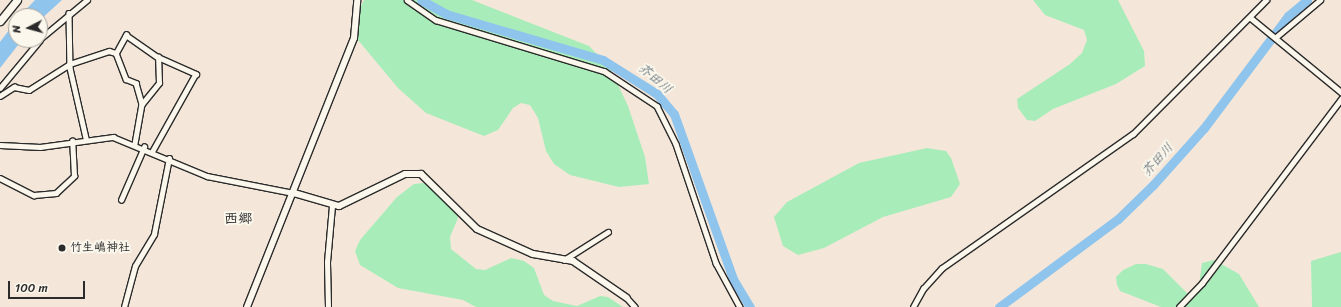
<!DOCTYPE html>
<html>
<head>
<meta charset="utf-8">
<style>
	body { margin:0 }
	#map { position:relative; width:1341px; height:307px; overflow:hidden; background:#f4e7d9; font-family:Sriracha,"Klee One",sans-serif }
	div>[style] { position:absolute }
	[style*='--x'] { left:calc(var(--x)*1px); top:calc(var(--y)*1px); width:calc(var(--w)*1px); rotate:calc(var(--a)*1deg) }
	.green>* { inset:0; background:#a8edb9 }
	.water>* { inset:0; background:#8fc4ed }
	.river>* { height:9px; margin:-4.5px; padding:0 4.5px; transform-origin:4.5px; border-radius:4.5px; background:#8fc4ed }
	.roads { filter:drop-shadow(1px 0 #2b2b2b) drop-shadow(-1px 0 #2b2b2b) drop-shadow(0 1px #2b2b2b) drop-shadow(0 -1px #2b2b2b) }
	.minor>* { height:4.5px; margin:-2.25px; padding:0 2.25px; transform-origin:2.25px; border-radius:2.25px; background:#fbf7ec }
	.tertiary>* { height:6px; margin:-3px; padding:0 3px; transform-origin:3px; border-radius:3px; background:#fbf7ec }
	.primary>* { height:7px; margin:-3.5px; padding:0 3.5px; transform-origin:3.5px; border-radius:3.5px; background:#fbf7ec }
	.dots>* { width:11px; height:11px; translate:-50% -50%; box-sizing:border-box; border:2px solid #fbf7ec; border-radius:50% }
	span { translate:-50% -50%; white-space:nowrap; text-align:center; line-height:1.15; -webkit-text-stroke:4px #fbf7ec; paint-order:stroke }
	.poi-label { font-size:12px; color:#2b2b2b; font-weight:700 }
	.left { translate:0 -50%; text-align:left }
	.water-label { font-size:13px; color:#495965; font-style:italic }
	.quarter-label { font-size:14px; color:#2b2b2b; font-weight:700 }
	.north { position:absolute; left:8px; top:8px; width:40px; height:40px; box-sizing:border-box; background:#fbf7ec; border:1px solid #a8a59f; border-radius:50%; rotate:264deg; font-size:11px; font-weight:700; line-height:16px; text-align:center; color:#2b2b2b }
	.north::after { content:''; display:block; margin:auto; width:14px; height:18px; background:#2b2b2b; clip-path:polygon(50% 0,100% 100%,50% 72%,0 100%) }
	.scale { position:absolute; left:8px; top:281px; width:77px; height:18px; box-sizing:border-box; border:2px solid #2b2b2b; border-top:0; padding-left:5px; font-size:12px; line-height:14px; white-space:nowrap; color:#2b2b2b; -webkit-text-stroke:3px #fbf7ec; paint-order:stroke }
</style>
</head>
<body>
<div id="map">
	<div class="green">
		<div style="clip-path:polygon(364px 0,472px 0,589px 46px,609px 66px,628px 106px,645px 157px,649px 184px,619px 187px,570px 175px,554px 164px,546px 151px,538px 118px,530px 105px,521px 103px,513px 108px,498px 130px,484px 136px,426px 113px,398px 88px,353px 34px,354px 20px)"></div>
		<div style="clip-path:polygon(1033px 0,1118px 0,1144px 51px,1145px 66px,1116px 84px,1053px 109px,1035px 121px,1027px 120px,1018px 108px,1017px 99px,1070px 64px,1082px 53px,1087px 40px,1084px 30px,1045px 15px)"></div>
		<div style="clip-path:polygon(927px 148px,946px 151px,951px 158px,960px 184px,951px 197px,883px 217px,824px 248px,798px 255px,783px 246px,774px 217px,787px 202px,859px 163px)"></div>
		<div style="clip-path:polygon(423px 183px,439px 192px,456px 210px,458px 218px,450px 237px,451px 249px,476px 269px,485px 270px,511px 258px,524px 261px,534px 268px,544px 295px,553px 301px,577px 306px,600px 296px,608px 297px,623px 307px,476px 307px,463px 300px,398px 288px,360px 265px,355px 251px,360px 240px,397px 197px,414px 184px)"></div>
		<div style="clip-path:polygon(1341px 252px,1341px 307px,1312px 307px,1311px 261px)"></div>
		<div style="clip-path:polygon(1214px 260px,1239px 274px,1259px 307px,1161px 307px,1120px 291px,1117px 285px,1116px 277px,1123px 270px,1136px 264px,1146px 264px,1163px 269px,1192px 298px,1199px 285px,1202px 263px)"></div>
	</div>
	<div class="water">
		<div style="clip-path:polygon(35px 0,62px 0,40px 20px,40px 16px,20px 16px)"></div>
		<div style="clip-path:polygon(16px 21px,16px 40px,22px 40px,0 68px,0 42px)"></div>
	</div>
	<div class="river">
		<div style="--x:421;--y:0;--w:29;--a:29"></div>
		<div style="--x:446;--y:14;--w:164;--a:16.3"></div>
		<div style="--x:603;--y:60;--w:64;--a:32.2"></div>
		<div style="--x:657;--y:94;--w:26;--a:50"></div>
		<div style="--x:674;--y:114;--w:175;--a:70.3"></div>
		<div style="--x:733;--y:279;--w:33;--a:59"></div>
		<div style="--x:999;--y:307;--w:148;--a:-36.5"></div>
		<div style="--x:1118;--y:219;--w:49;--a:-44.2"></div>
		<div style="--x:1153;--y:185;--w:76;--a:-48.2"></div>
		<div style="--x:1204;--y:128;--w:140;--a:-53.1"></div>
		<div style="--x:1288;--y:16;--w:25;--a:-40"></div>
	</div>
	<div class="roads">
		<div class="minor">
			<div style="--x:407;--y:0;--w:35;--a:35"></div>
			<div style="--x:436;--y:20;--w:176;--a:16.9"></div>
			<div style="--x:604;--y:71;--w:64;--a:33.4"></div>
			<div style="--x:657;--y:106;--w:42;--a:63.4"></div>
			<div style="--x:676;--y:144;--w:126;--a:71.4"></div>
			<div style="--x:716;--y:263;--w:50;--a:61.4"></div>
			<div style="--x:69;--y:13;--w:55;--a:89"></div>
			<div style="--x:70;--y:68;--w:72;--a:77.1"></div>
			<div style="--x:1251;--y:18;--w:117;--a:39.4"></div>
			<div style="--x:1275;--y:38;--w:59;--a:-40.2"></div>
			<div style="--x:40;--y:39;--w:61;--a:-39.7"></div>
			<div style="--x:116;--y:53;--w:28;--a:69"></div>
			<div style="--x:126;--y:79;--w:11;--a:22"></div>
			<div style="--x:136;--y:83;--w:22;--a:74"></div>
			<div style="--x:142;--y:104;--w:40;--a:100"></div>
			<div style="--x:0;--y:88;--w:62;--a:-50.2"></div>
			<div style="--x:0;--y:96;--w:17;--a:-33"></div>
			<div style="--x:14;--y:87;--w:15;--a:11"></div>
			<div style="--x:29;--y:90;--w:49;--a:-32.4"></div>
			<div style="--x:70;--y:64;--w:41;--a:-18.4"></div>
			<div style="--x:109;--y:51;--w:7;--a:16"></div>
			<div style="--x:116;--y:53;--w:21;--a:-61"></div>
			<div style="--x:126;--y:35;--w:39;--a:35"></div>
			<div style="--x:158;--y:57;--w:42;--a:24.1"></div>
			<div style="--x:196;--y:74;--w:88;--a:119.2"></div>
			<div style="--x:142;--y:104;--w:27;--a:-51"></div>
			<div style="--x:159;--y:83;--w:26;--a:-92"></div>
			<div style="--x:0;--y:145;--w:40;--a:2.9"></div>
			<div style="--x:40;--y:147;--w:74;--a:-7.8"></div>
			<div style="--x:113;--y:137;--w:102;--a:22.5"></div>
			<div style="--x:207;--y:176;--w:89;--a:11.1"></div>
			<div style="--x:0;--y:178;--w:38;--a:27"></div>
			<div style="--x:34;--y:195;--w:22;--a:-5"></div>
			<div style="--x:56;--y:193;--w:25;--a:-43"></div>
			<div style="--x:74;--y:176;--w:35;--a:-93"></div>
			<div style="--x:121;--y:200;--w:58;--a:-66.5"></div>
			<div style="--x:564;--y:260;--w:52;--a:-32.5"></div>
			<div style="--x:627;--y:298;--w:12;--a:48"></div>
			<div style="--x:124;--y:307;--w:42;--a:-75"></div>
			<div style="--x:135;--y:266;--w:37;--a:-59"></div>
			<div style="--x:154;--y:234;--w:77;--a:-78.8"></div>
			<div style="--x:328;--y:307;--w:45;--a:-91.3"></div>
			<div style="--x:327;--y:262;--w:56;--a:-84.9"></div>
			<div style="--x:913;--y:307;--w:21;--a:-61"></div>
			<div style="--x:923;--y:289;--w:28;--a:-48"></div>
			<div style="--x:942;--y:268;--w:233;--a:-35.1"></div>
			<div style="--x:1133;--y:134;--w:189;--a:-45.2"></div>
			<div style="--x:1179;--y:307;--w:33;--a:-46"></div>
			<div style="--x:1202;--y:283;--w:231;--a:-52.9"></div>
		</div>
		<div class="tertiary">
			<div style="--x:294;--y:193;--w:47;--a:16.1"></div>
			<div style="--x:339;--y:206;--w:73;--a:-25.9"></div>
			<div style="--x:405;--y:174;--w:16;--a:0"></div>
			<div style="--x:421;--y:174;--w:78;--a:44.5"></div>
			<div style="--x:477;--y:229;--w:61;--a:24.1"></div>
			<div style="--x:533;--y:254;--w:41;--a:9.9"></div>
			<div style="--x:573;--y:261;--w:65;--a:34.4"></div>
			<div style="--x:247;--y:307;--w:289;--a:-68.3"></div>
			<div style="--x:354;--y:38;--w:38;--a:-85"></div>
		</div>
		<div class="primary">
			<div style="--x:0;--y:21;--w:27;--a:-51"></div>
		</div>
	</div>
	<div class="dots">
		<div style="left:62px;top:248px;background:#2b2b2b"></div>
	</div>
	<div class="poi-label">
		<span class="left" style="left:70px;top:248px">竹生嶋神社</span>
	</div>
	<div class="water-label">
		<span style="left:655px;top:79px;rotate:40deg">芥田川</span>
		<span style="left:1158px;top:160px;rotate:-48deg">芥田川</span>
	</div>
	<div class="quarter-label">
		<span style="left:238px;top:219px">西郷</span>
	</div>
	<div class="north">N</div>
	<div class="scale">100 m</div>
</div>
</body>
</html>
